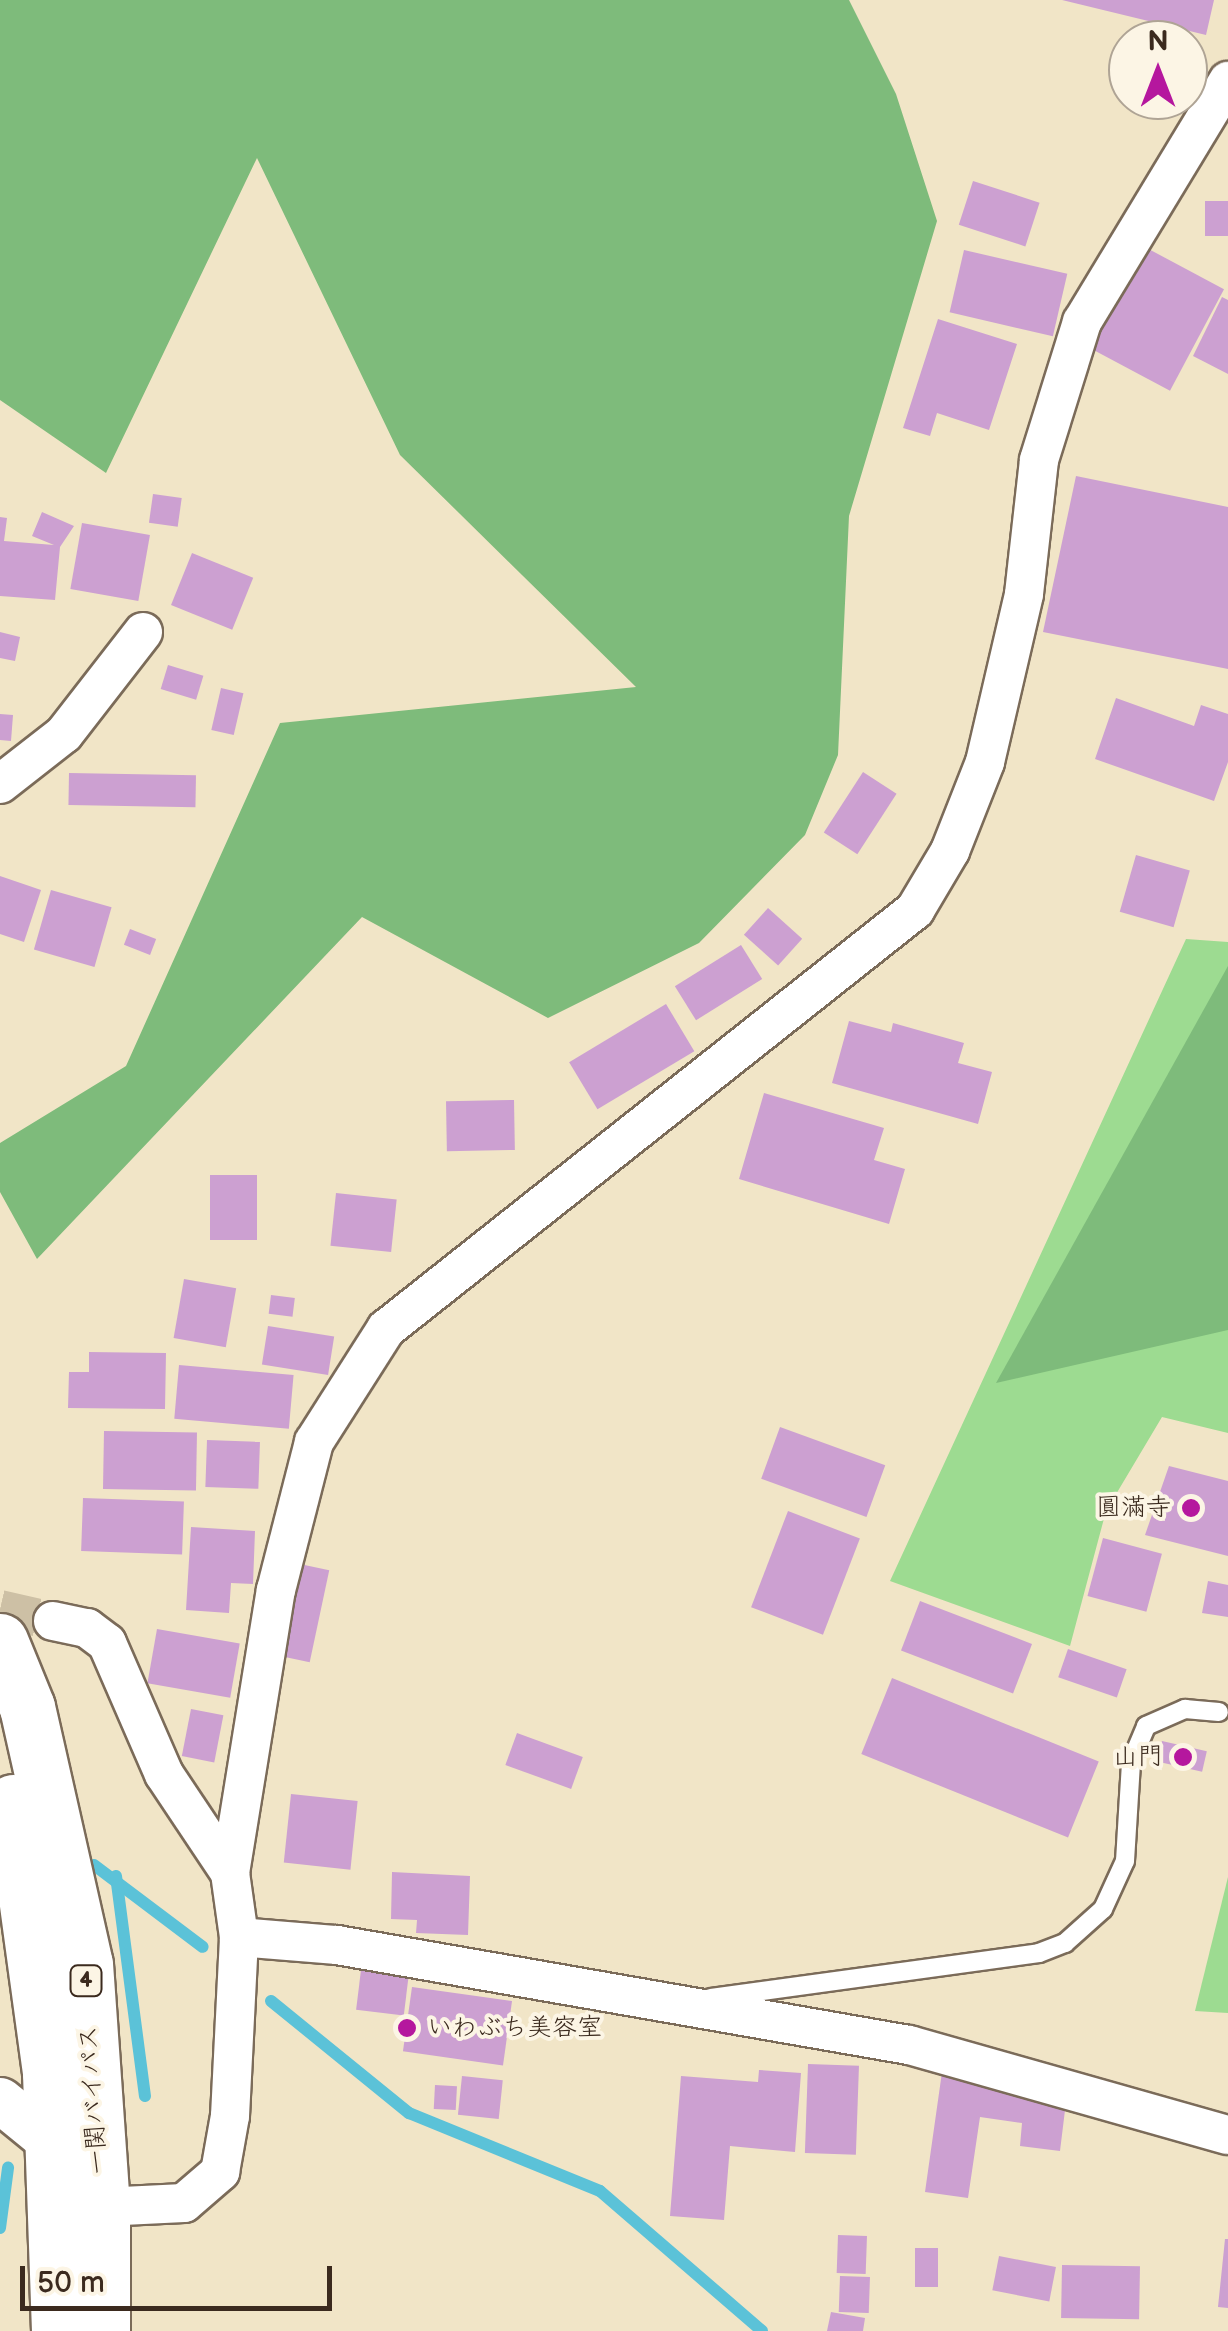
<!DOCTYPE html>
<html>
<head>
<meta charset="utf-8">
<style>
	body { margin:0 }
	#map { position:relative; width:1228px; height:2331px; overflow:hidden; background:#f1e5c7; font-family:"Balsamiq Sans","Klee One",sans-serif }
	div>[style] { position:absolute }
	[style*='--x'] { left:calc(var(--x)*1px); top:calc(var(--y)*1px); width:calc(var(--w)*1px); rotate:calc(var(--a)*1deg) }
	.green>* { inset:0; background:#9ddb91 }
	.forest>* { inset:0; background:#7ebb7b }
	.stream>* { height:12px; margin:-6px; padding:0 6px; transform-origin:6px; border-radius:6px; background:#5bc2d8 }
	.building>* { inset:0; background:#cca0d1; transform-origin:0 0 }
	.minor-tunnel>* { height:38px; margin-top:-19px; transform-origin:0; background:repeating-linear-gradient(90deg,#cdc0a5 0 38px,transparent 0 57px) }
	.roads { filter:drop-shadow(2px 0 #7b6b59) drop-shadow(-2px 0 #7b6b59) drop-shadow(0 2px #7b6b59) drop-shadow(0 -2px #7b6b59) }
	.service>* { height:18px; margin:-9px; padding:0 9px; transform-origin:9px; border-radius:9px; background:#fff }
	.minor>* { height:38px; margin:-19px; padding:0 19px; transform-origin:19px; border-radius:19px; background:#fff }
	.tertiary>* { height:45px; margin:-22.5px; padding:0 22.5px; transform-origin:22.5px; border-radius:22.5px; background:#fff }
	.trunk>* { height:55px; margin:-27.5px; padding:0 27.5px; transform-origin:27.5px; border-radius:27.5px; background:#fff }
	.dots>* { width:28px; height:28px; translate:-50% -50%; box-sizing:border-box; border:5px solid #fcf5e5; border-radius:50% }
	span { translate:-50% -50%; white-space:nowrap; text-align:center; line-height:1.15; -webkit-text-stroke:8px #fcf5e5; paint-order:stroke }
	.shield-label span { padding:2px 8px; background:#fcf5e5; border:2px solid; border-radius:8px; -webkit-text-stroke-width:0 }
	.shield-label { font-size:22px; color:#3b2a1e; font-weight:700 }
	.poi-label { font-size:25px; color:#3b2a1e }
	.right { translate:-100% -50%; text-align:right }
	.left { translate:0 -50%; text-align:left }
	.street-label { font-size:25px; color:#3b2a1e }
	.north { position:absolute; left:1108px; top:20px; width:100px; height:100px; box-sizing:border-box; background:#fcf5e5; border:2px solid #afa495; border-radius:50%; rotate:0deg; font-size:28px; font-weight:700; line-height:40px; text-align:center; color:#3b2a1e }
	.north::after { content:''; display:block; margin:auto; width:35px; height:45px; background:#b5179e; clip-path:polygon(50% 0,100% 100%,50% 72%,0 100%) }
	.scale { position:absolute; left:20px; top:2266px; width:312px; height:45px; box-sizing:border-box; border:5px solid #3b2a1e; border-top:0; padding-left:12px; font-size:30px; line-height:35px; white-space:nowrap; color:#3b2a1e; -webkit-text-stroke:8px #fcf5e5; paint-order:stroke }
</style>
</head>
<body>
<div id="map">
	<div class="green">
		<div style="clip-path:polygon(1186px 939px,1228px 942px,1228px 1433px,1162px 1417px,1106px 1511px,1070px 1646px,890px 1581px)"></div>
		<div style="clip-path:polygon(1228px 1877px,1228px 2013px,1195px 2011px)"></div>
	</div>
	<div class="forest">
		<div style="clip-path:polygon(0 0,849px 0,896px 94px,937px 221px,849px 516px,838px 755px,805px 835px,699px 943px,548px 1018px,362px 917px,37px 1259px,0 1192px,0 1143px,126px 1066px,280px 723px,636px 687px,400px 455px,257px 158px,106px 473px,0 400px)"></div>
		<div style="clip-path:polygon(1228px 966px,1228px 1330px,996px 1383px)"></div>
	</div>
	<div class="stream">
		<div style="--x:94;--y:1865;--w:136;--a:37"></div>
		<div style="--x:116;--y:1876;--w:222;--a:82.5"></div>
		<div style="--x:271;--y:2001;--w:178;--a:39.1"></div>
		<div style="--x:409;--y:2113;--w:206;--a:22.2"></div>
		<div style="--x:600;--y:2191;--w:214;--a:40.8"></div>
		<div style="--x:0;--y:2228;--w:61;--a:-82.4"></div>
	</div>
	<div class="building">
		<div style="clip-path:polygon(1062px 0,1214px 0,1206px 35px)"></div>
		<div style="left:973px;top:181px;width:70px;height:46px;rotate:18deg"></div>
		<div style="left:1228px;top:201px;width:35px;height:23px;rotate:90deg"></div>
		<div style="left:1141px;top:245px;width:94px;height:115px;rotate:28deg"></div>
		<div style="left:964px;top:250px;width:106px;height:64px;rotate:13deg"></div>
		<div style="clip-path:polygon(1222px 297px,1228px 300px,1228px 374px,1193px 356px)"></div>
		<div style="clip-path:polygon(938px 319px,1017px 344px,989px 430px,937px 413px,930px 436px,903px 428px)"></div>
		<div style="clip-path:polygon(1076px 476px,1228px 507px,1228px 669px,1043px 632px)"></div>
		<div style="left:153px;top:494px;width:29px;height:29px;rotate:8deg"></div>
		<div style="clip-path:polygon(42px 512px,74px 526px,60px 547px,55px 600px,0 596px,0 517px,7px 518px,4px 541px,54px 545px,32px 536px)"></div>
		<div style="left:82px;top:523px;width:69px;height:67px;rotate:10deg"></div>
		<div style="left:192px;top:553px;width:66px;height:56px;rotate:22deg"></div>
		<div style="clip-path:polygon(0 632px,20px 637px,15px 661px,0 658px)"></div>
		<div style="left:168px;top:665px;width:37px;height:25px;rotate:17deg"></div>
		<div style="left:221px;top:688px;width:23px;height:43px;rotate:13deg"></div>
		<div style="clip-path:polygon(1116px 698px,1194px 726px,1201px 705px,1228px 714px,1228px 762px,1214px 801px,1095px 759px)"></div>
		<div style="clip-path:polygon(0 714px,13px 715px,11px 741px,0 740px)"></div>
		<div style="left:863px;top:772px;width:40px;height:72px;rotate:33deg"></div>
		<div style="left:69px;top:773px;width:127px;height:32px;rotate:1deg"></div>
		<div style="left:1136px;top:855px;width:56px;height:59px;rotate:16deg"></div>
		<div style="clip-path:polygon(0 876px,41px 890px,24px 942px,0 934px)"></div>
		<div style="left:51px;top:890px;width:63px;height:62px;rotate:16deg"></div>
		<div style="left:768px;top:908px;width:46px;height:36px;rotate:42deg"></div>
		<div style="left:130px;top:929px;width:28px;height:17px;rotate:21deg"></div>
		<div style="left:741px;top:945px;width:40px;height:78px;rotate:58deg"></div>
		<div style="left:666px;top:1004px;width:55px;height:113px;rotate:59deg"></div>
		<div style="clip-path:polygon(849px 1021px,891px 1032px,893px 1023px,964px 1043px,958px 1063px,992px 1072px,978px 1124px,832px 1083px)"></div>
		<div style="clip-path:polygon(764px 1093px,884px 1128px,874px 1160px,905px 1169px,889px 1224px,739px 1179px)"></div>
		<div style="left:514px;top:1100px;width:50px;height:68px;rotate:89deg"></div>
		<div style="left:210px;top:1175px;width:47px;height:65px"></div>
		<div style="left:336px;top:1193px;width:61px;height:53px;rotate:6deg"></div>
		<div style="left:184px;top:1279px;width:53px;height:60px;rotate:10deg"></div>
		<div style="left:271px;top:1295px;width:24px;height:19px;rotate:7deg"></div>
		<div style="left:268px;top:1326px;width:67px;height:39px;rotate:9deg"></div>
		<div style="clip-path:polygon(89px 1352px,166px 1353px,165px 1409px,68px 1408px,69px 1372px,89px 1372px)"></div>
		<div style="left:179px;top:1365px;width:115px;height:54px;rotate:5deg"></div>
		<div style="left:780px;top:1427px;width:112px;height:55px;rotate:20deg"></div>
		<div style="left:104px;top:1431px;width:93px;height:58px;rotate:1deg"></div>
		<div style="left:207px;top:1440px;width:53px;height:47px;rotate:2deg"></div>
		<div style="clip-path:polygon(1169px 1466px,1228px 1481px,1228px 1556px,1145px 1535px)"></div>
		<div style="left:83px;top:1498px;width:101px;height:53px;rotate:2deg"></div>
		<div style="left:788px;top:1511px;width:77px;height:103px;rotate:21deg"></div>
		<div style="clip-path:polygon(191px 1527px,255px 1531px,253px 1584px,231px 1583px,229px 1613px,186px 1610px)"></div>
		<div style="left:1103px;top:1538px;width:61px;height:60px;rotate:15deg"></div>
		<div style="left:295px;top:1563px;width:35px;height:94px;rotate:12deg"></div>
		<div style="clip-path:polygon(1208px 1581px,1228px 1585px,1228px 1617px,1202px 1613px)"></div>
		<div style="left:920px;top:1601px;width:120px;height:53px;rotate:21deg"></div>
		<div style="left:157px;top:1629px;width:84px;height:55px;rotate:10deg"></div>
		<div style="left:1068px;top:1649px;width:62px;height:30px;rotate:19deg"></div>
		<div style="left:892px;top:1678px;width:223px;height:82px;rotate:22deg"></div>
		<div style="left:191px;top:1709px;width:33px;height:48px;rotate:11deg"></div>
		<div style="left:517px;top:1733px;width:70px;height:34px;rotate:20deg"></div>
		<div style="left:1162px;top:1741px;width:46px;height:21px;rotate:13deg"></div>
		<div style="left:291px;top:1794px;width:67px;height:69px;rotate:6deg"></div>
		<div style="clip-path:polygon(392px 1872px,470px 1876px,468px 1935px,416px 1933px,417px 1920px,391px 1919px)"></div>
		<div style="left:361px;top:1970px;width:48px;height:40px;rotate:7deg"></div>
		<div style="left:412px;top:1987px;width:101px;height:65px;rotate:8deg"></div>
		<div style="left:808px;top:2064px;width:51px;height:89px;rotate:2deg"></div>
		<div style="clip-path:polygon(759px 2070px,801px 2073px,795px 2152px,730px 2146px,724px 2220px,670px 2216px,681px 2076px,758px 2082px)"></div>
		<div style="clip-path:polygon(942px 2072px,1066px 2102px,1060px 2151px,1020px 2146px,1022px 2123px,980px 2117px,968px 2198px,925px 2192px)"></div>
		<div style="left:462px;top:2076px;width:41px;height:39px;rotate:6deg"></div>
		<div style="left:435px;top:2085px;width:22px;height:24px;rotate:3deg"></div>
		<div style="left:838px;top:2235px;width:29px;height:38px;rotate:2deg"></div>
		<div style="clip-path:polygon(1225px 2239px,1228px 2239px,1228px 2308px,1218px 2307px)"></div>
		<div style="left:915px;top:2248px;width:23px;height:39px"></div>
		<div style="left:999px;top:2256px;width:58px;height:35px;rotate:11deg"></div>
		<div style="left:1062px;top:2265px;width:78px;height:53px;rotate:1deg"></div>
		<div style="left:840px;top:2276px;width:30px;height:36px;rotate:2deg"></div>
		<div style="clip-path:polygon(831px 2312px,865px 2318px,863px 2331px,827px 2331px)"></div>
	</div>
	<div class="minor-tunnel">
		<div style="--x:0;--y:1609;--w:54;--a:12.8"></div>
	</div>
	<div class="roads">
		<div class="service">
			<div style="--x:711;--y:1998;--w:331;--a:-7.8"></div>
			<div style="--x:1039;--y:1953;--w:28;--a:-21"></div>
			<div style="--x:1065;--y:1943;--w:51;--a:-41.8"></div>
			<div style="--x:1103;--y:1909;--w:53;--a:-65.4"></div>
			<div style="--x:1125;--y:1861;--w:99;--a:-86.5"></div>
			<div style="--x:1131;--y:1762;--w:39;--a:-67"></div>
			<div style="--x:1146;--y:1726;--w:43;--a:-23.6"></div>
			<div style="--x:1185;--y:1709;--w:34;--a:5"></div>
		</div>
		<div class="minor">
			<div style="--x:0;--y:784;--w:81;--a:-38"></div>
			<div style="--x:64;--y:734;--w:129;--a:-52.2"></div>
			<div style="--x:53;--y:1621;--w:35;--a:12"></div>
			<div style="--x:87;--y:1628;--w:25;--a:37"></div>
			<div style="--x:107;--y:1643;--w:143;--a:66.5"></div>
			<div style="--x:164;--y:1774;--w:119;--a:56.3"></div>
			<div style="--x:239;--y:1937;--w:98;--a:4.7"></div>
			<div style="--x:337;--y:1945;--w:581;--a:9.92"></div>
			<div style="--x:909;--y:2045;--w:331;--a:15.8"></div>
			<div style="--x:102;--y:2207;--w:82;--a:-2.8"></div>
			<div style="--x:184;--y:2203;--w:48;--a:-40.7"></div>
			<div style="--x:220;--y:2172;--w:57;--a:-79.9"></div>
			<div style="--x:230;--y:2116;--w:179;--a:-87.1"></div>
			<div style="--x:239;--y:1937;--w:65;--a:-98"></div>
			<div style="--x:230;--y:1873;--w:287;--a:-80.8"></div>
			<div style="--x:276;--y:1590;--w:153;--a:-75.6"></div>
			<div style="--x:314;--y:1442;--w:134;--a:-57.5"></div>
			<div style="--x:386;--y:1329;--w:675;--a:-38.38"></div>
			<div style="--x:915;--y:910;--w:69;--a:-59.3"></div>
			<div style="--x:950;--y:851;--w:96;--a:-68.5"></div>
			<div style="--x:985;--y:762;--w:172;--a:-76.9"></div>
			<div style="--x:1024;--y:594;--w:135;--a:-83.6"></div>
			<div style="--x:1039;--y:460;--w:145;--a:-72.7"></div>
			<div style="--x:1082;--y:322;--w:282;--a:-58.8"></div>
		</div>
		<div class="tertiary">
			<div style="--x:0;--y:2100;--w:70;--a:39.2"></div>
		</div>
		<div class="trunk">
			<div style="--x:0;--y:1641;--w:71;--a:67.8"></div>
			<div style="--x:27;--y:1707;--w:263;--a:77.3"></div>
			<div style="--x:85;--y:1964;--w:244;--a:86"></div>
			<div style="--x:102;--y:2207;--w:124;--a:90"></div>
			<div style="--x:13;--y:1802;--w:274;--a:82.2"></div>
			<div style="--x:50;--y:2073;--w:258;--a:88"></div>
		</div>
	</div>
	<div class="dots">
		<div style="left:1191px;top:1508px;background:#b5179e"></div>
		<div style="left:1183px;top:1757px;background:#b5179e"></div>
		<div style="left:407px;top:2028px;background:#b5179e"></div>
	</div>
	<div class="shield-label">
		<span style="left:86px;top:1981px">4</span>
	</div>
	<div class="poi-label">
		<span class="right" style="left:1171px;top:1508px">圓滿寺</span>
		<span class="right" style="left:1163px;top:1757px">山門</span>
		<span class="left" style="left:427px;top:2028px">いわぶち美容室</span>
	</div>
	<div class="street-label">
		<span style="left:94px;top:2100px;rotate:-94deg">一関バイパス</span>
	</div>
	<div class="north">N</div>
	<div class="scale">50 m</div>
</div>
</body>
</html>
